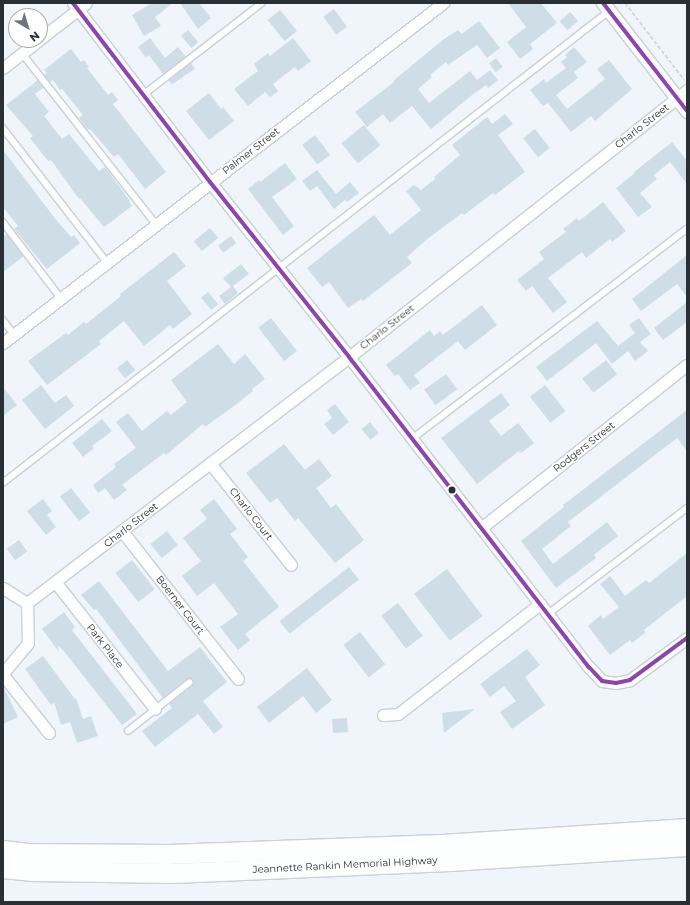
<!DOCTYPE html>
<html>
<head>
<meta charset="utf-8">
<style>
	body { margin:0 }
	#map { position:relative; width:690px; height:905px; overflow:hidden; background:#eff5fa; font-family:Montserrat,sans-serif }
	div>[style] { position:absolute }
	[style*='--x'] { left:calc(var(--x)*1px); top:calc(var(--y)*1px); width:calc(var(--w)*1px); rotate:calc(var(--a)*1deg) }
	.building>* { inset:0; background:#cfdde7; transform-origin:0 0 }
	.path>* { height:2px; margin-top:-1px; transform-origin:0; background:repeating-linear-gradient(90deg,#d6d7d9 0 4px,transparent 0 6px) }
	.roads { filter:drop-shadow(1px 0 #cad0d5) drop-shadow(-1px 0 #cad0d5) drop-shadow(0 1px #cad0d5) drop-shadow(0 -1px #cad0d5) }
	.service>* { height:5.5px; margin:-2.75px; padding:0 2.75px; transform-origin:2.75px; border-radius:2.75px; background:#fdfefe }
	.minor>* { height:11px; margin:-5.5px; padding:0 5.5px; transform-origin:5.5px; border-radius:5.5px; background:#fdfefe }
	.tertiary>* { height:13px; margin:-6.5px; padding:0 6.5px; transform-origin:6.5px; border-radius:6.5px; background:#fdfefe }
	.motorway>* { height:19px; margin:-9.5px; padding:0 9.5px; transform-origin:9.5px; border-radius:9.5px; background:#fdfefe }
	.bus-1>* { height:4px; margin:-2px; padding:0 2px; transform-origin:2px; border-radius:2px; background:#8e44ad }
	.dots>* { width:11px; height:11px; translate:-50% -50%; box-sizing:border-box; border:2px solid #fff; border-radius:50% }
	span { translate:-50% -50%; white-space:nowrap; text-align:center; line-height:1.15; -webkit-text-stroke:3px #fff; paint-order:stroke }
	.street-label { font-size:10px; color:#293035 }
	.frame { position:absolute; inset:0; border:4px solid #293035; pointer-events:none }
	.north { position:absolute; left:8px; top:8px; width:40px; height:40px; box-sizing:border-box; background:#fff; border:1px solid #a9acae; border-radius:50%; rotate:142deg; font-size:11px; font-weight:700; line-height:16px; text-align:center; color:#293035 }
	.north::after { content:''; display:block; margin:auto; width:14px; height:18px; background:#6e757a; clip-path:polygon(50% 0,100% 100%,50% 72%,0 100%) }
</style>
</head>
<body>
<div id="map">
	<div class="building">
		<div style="clip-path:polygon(152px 3px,173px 3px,155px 17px,161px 26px,144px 36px,132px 15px)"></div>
		<div style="clip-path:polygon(180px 3px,199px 3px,211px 18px,198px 29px)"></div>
		<div style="clip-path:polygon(508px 3px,541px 3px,557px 23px,530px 44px,533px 49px,520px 59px,507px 42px,526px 27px)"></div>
		<div style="left:334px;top:9px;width:22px;height:13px;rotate:54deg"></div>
		<div style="left:280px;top:10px;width:27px;height:16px;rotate:51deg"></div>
		<div style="left:570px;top:12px;width:12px;height:14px;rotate:48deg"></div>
		<div style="clip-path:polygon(479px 21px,500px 48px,487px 58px,477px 45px,448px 65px,446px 62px,430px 75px,432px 77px,418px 89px,429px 103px,470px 71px,477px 80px,490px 70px,498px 80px,488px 88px,486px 85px,472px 95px,431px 129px,412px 106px,390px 123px,383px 114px,367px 127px,355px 112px,394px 82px,393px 81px,444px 39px,458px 30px,462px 34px)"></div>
		<div style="left:188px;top:30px;width:16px;height:9px;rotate:50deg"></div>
		<div style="clip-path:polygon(150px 38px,165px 58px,178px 47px,186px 57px,163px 74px,149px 55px,146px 58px,138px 47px)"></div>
		<div style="clip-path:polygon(293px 38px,311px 61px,298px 71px,295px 67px,273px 84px,278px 91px,270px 97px,265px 92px,248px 106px,234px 89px,258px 71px,254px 64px,268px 53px,270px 56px)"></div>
		<div style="clip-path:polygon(574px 47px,587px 62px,574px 72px,578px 78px,556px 95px,567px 109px,605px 79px,597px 69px,609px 60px,632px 89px,595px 121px,591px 116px,571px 132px,548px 103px,543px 106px,530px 90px,544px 79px,546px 83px,566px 68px,561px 62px,567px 57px,565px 55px)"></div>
		<div style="clip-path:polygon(71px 49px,81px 62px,84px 60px,89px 67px,87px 68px,108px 95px,112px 92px,118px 100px,113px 104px,166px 172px,145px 189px,118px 154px,114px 157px,90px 129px,88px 130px,79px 118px,83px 115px,62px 89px,60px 90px,53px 80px,50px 82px,44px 75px,47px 73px,44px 70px)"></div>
		<div style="left:496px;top:58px;width:11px;height:9px;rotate:52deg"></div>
		<div style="left:191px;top:63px;width:7px;height:28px;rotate:56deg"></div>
		<div style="clip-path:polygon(38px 80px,44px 87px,35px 94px,49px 112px,44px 116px,62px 139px,69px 134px,99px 171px,105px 167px,130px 201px,129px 202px,132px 206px,104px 227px,80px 198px,79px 199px,51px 160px,48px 161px,30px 138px,33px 136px,6px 105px)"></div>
		<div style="clip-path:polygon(209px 93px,221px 109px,223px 107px,234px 121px,209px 140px,186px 111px)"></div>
		<div style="clip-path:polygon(505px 114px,513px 124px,498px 135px,525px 172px,495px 195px,493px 193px,464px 215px,462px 213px,426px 240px,407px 257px,412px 263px,363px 301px,361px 299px,348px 308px,329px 282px,322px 287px,307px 268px,374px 215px,390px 235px,421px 210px,406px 191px,414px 185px,421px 190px,435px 179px,434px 177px,460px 155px,452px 145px,487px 117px,492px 124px)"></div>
		<div style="left:364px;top:125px;width:26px;height:29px;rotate:51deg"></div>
		<div style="left:535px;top:129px;width:24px;height:15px;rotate:52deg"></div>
		<div style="left:315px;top:135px;width:25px;height:16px;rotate:53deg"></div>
		<div style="clip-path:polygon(672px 142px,687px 161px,687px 184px,670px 162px,654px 175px,657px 179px,640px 193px,652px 207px,638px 217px,616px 188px,635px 173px,634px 172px)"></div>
		<div style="clip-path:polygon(3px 150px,57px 221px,71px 237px,74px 235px,80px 243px,47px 269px,14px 229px,18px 226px,3px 207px)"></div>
		<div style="clip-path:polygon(285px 163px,297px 179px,272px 197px,294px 226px,283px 235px,248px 189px,259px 180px,260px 182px)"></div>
		<div style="clip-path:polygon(317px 170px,336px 194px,350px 182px,359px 193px,347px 202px,345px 200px,334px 209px,317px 186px,310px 191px,302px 181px)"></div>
		<div style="clip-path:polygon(603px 202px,626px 231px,612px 242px,610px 239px,586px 258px,582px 252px,548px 278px,567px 302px,553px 313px,532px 286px,526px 291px,517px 280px,544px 259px,539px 252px,566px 232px,563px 229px,577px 218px,579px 221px)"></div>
		<div style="left:210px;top:228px;width:13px;height:21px;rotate:51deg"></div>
		<div style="clip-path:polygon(7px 234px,24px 256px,3px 272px,3px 237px)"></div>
		<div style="left:231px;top:236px;width:9px;height:16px;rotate:54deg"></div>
		<div style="clip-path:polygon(174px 252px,186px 266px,167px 281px,192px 314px,173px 329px,170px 325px,144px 346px,124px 321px,99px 341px,101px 344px,47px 385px,28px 361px,66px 333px,68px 335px,84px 322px,86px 324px,121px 296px,120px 294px)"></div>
		<div style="clip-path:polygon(687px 255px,687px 297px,677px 284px,641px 311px,632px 299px)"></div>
		<div style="clip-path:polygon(241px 264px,249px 274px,233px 286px,238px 293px,225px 304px,219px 296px,231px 287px,223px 278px)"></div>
		<div style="left:208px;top:292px;width:16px;height:9px;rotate:50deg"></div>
		<div style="clip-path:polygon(687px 302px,687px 322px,663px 340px,654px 328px)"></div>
		<div style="clip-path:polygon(482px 305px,497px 325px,465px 350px,458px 341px,414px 375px,420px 383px,410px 390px,398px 374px,395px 376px,386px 365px,430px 330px,434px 336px,440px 331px,443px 335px)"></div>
		<div style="left:271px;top:318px;width:42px;height:16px;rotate:52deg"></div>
		<div style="clip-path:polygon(639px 318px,651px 334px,640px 342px,648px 351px,635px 361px,628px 351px,612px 364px,596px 343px,547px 381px,536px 367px,597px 321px,618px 346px,635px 333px,629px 325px)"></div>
		<div style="clip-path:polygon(218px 344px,234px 364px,245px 354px,265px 379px,252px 389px,253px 391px,234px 406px,205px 427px,203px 424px,166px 455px,164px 453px,122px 485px,127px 490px,114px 500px,105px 488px,98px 493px,93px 485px,116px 467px,114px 464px,136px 448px,116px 422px,128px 413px,142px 431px,167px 411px,171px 415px,187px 402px,171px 380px)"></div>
		<div style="left:127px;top:360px;width:13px;height:13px;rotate:51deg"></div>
		<div style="left:606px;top:360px;width:18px;height:30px;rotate:52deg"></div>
		<div style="left:446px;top:374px;width:19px;height:27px;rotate:54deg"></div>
		<div style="clip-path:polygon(41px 385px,55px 403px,66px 395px,74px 406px,45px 429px,22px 400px)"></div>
		<div style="left:545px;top:385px;width:33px;height:19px;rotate:52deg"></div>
		<div style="clip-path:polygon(3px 387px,17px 405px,3px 416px)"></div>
		<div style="clip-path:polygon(501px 393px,510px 405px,489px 421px,501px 436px,518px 423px,534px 443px,521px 453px,519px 451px,477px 484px,441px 438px)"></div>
		<div style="clip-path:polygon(335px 404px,349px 422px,333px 435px,324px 424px,332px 418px,327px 410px)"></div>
		<div style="clip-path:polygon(687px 410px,687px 451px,677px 438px,568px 522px,571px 526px,542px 549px,553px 564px,607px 522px,618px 536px,594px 555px,596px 558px,556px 588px,521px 541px,564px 507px,563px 505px)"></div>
		<div style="clip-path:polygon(102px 419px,112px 431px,92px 446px,94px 448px,83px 457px,72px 443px)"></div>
		<div style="left:370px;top:422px;width:14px;height:11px;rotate:51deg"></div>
		<div style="clip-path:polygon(284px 444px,305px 470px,319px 459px,332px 476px,316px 488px,331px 508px,336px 504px,364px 540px,335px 563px,298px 518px,295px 521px,277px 498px,270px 503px,246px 473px)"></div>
		<div style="left:71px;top:488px;width:31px;height:14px;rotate:52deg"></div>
		<div style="clip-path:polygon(43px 499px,52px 511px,47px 515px,56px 527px,46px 535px,27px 511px)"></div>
		<div style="clip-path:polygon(214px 499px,237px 529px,230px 534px,248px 557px,243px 561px,279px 607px,245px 634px,250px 640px,238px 650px,220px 627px,238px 614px,214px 583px,197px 596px,182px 576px,201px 561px,183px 538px,207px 519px,200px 510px)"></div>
		<div style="left:167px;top:531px;width:18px;height:21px;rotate:52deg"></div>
		<div style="left:19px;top:540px;width:14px;height:15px;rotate:54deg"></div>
		<div style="clip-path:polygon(687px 553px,687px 596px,644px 630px,646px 632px,632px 643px,630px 640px,610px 655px,588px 626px,601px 615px,603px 619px,619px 607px,600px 584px,610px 576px,625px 596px,646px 580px,649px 583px)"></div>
		<div style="left:132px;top:560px;width:37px;height:21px;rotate:52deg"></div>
		<div style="left:349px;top:567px;width:16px;height:88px;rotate:52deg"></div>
		<div style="left:447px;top:569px;width:59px;height:41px;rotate:53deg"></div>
		<div style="clip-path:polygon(99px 581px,168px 671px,200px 647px,227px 682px,203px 701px,223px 727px,214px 734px,198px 714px,155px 747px,142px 731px,172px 708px,169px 704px,192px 686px,193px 682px,190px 679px,187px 679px,163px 698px,96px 609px,94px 610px,81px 595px)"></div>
		<div style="left:398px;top:603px;width:41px;height:21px;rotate:53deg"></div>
		<div style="clip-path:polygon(64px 612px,75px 627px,72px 630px,137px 714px,122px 725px,67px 655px,58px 645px,59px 652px,42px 629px)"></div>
		<div style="left:360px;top:632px;width:41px;height:21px;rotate:52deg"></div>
		<div style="clip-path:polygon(527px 649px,540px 665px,525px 677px,545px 705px,512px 729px,500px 712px,516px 701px,504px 686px,490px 697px,480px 684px)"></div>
		<div style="clip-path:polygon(43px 656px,75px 699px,76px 698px,83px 719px,91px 716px,98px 736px,77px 743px,70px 722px,61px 725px,54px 702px,51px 705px,25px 669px)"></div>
		<div style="clip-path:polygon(307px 668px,332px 700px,316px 713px,303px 696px,269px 723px,257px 707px)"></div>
		<div style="clip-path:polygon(3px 686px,18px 717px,3px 724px)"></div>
		<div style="clip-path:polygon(475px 709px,444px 733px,442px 713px)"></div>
		<div style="left:347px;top:718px;width:14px;height:15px;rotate:86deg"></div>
	</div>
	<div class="path">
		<div style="--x:625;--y:3;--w:97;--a:52.5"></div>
	</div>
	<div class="roads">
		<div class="service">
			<div style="--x:22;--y:53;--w:217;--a:51.9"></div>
			<div style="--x:143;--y:95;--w:150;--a:-37.7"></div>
			<div style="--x:3;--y:128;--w:170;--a:52.2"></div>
			<div style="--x:3;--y:222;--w:96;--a:52.7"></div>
			<div style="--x:3;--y:320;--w:18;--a:52"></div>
			<div style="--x:412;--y:439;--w:346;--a:-37.4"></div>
			<div style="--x:3;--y:483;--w:768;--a:-37.91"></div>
			<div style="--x:548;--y:614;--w:175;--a:-37.3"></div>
			<div style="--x:128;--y:731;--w:78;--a:-38.2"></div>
		</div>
		<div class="minor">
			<div style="--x:73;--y:3;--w:225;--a:52.6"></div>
			<div style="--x:210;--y:182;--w:223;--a:51.5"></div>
			<div style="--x:349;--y:357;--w:392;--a:52.3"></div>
			<div style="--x:589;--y:667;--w:19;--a:47"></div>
			<div style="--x:602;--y:681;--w:14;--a:8"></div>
			<div style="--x:616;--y:683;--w:14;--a:-12"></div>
			<div style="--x:630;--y:680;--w:71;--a:-36.4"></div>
			<div style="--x:40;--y:39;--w:58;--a:-38"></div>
			<div style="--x:3;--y:68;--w:46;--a:-37.9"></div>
			<div style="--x:3;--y:343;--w:556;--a:-37.69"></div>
			<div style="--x:210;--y:463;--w:130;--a:51.5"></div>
			<div style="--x:481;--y:528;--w:263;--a:-38.4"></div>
			<div style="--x:122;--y:531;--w:188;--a:51.9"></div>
			<div style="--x:56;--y:583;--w:160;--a:51.8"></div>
			<div style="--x:3;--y:588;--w:28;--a:32"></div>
			<div style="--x:27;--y:603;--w:405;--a:-37.4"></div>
			<div style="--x:349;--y:357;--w:431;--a:-38.3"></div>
			<div style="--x:3;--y:673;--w:39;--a:-50"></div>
			<div style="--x:28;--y:643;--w:40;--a:-91.4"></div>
			<div style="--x:3;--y:675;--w:74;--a:51.6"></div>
			<div style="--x:383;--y:715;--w:15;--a:-4"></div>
			<div style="--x:398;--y:714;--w:180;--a:-37.8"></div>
		</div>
		<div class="tertiary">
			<div style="--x:603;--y:3;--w:137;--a:52.1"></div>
		</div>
		<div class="motorway">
			<div style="--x:3;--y:850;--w:25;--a:7"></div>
			<div style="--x:28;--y:853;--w:140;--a:0.4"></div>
			<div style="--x:168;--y:854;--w:273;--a:-2.1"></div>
			<div style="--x:441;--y:844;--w:247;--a:-3.7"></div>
			<div style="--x:3;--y:868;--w:30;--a:6"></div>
			<div style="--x:33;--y:871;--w:141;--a:0.8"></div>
			<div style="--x:174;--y:873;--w:276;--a:-2.5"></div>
			<div style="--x:450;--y:861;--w:237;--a:-3.6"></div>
		</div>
	</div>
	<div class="bus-1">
		<div style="--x:73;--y:3;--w:225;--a:52.6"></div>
		<div style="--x:210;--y:182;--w:223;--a:51.5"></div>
		<div style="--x:349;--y:357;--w:392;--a:52.3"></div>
		<div style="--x:589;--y:667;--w:19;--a:47"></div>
		<div style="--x:602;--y:681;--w:14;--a:8"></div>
		<div style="--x:616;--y:683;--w:14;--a:-12"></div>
		<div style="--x:630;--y:680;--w:71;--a:-36.4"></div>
		<div style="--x:603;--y:3;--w:137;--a:52.1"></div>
	</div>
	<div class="dots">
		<div style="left:452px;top:490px;background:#293035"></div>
	</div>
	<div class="street-label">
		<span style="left:642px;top:126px;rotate:-38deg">Charlo Street</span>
		<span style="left:251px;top:151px;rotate:-38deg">Palmer Street</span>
		<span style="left:387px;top:327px;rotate:-38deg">Charlo Street</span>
		<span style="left:584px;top:447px;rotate:-38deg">Rodgers Street</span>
		<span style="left:251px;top:514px;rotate:52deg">Charlo Court</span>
		<span style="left:131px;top:525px;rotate:-38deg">Charlo Street</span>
		<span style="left:180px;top:605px;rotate:52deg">Boerner Court</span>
		<span style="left:105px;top:646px;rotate:52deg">Park Place</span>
		<span style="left:345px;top:865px;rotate:-3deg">Jeannette Rankin Memorial Highway</span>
	</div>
	<div class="frame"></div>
	<div class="north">N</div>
</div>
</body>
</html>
